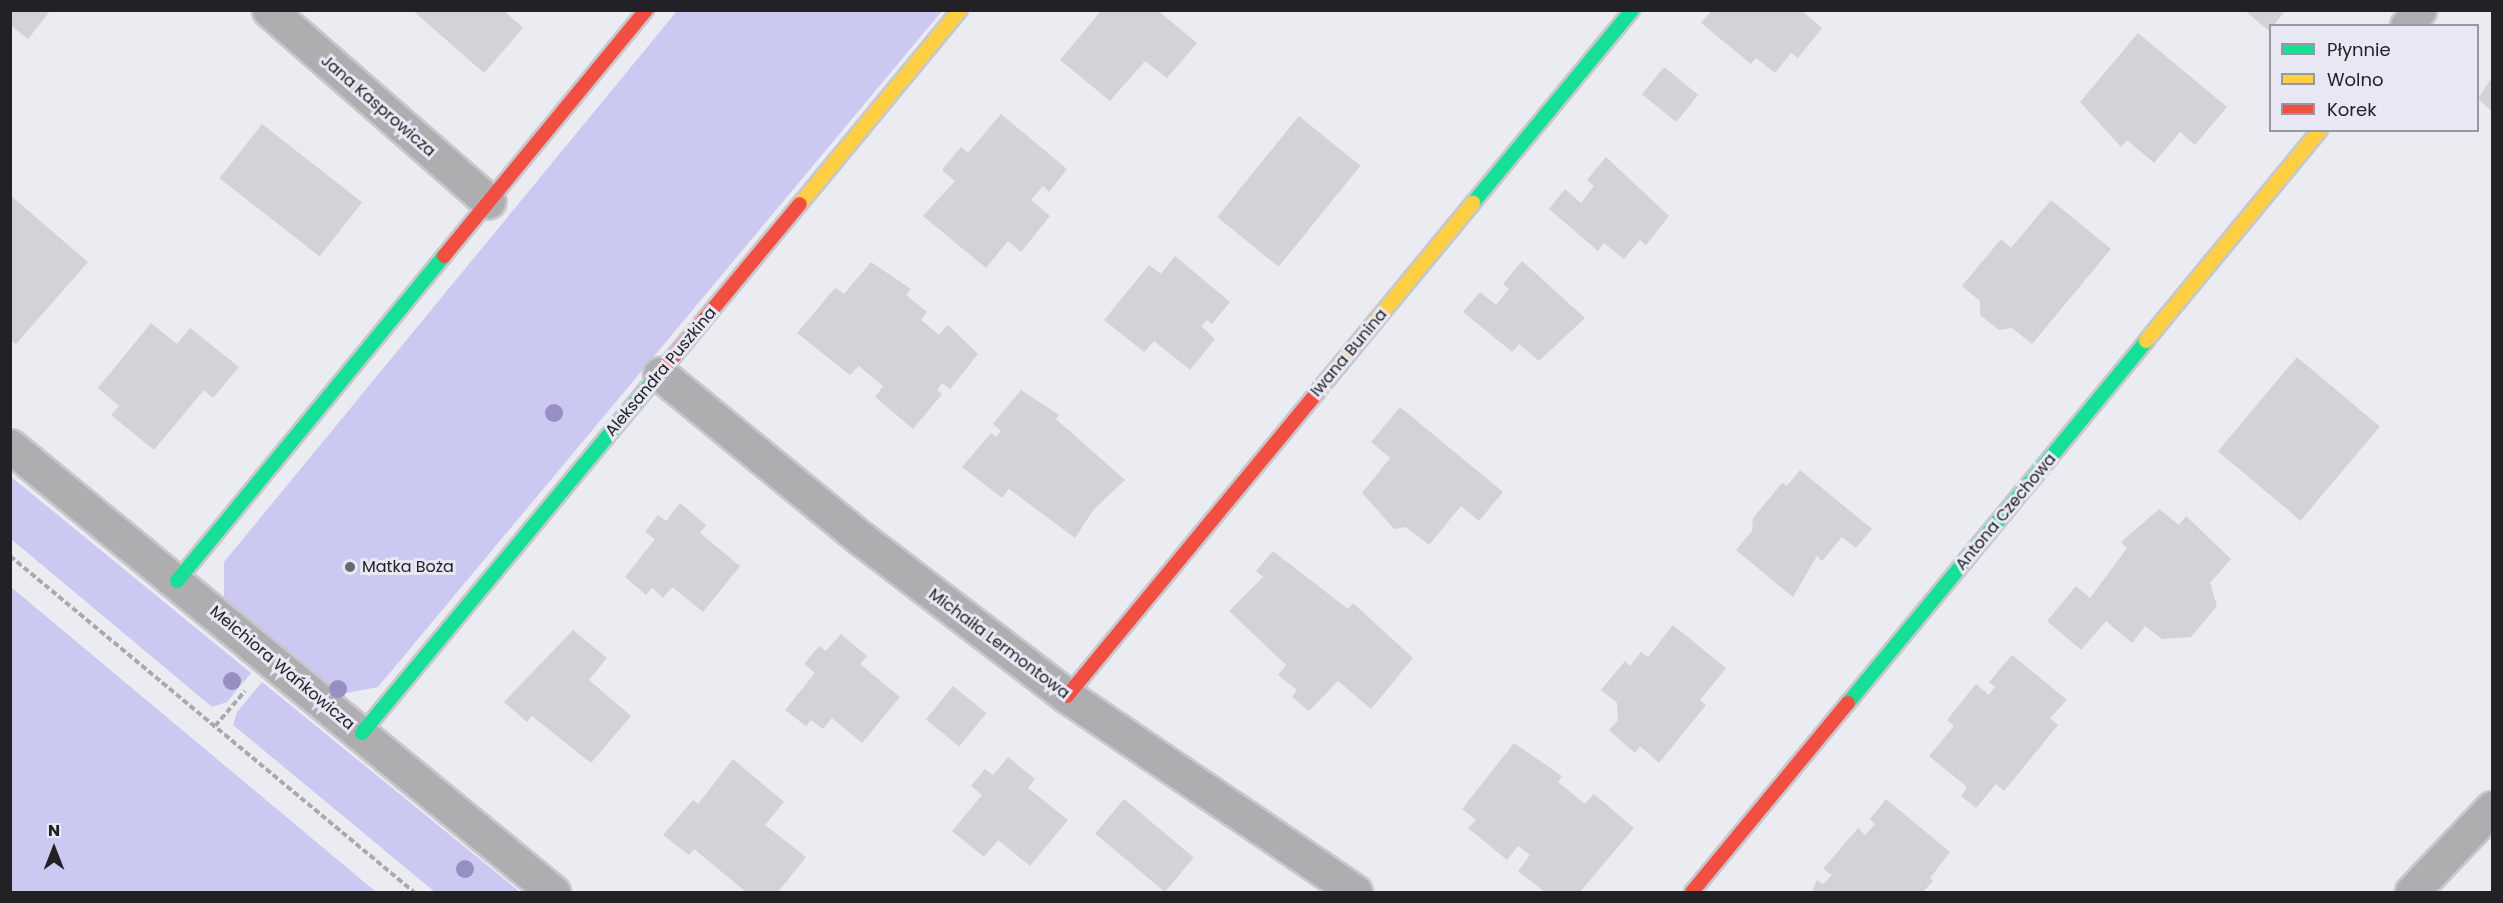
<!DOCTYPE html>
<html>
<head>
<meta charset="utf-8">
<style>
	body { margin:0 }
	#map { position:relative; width:2503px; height:903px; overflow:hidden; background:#ebebf2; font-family:Poppins,sans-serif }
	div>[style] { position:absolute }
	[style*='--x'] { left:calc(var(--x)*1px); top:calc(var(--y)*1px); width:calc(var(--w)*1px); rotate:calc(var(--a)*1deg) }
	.green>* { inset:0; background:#cbc9f1 }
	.building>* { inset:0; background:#d2d2d7; transform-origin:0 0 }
	.path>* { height:4px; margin-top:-2px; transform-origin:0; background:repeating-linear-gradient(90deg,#aaaaad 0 6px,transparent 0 9px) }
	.roads { filter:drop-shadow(2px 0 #c7c7cc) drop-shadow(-2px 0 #c7c7cc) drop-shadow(0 2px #c7c7cc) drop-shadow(0 -2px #c7c7cc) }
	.street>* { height:33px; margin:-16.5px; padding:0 16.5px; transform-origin:16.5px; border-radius:16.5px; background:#aeaeb1 }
	.fast>* { height:14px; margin:-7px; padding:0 7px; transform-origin:7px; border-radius:7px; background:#16e098 }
	.slow>* { height:14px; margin:-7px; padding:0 7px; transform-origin:7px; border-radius:7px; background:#ffcf43 }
	.jam>* { height:14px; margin:-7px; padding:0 7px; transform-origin:7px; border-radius:7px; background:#f24e42 }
	.trees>* { width:18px; height:18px; margin:-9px; border-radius:50%; background:#958fc2 }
	.dots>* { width:16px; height:16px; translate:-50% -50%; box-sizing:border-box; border:3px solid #e8e8f5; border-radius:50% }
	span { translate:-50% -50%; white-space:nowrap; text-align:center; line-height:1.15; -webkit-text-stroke:6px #e8e8f5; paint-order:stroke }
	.street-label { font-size:16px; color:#212126 }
	.poi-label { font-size:16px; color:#212126 }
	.left { translate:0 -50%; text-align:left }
	.frame { position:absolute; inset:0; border:12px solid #212126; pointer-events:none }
	.legend { position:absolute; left:2269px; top:24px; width:210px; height:108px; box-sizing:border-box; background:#e8e8f5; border:2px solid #9898a2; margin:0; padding:8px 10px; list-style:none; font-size:18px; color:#212126 }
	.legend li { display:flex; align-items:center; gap:12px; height:30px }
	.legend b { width:30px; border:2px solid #9898a2 }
	.north { position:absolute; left:24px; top:819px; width:60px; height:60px; -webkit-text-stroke:4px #e8e8f5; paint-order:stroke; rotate:0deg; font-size:16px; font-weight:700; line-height:24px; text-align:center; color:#212126 }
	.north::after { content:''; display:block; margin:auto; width:21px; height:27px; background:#212126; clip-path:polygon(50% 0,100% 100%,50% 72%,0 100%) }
</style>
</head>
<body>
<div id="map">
	<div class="green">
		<div style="clip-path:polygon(677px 11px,942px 11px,378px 687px,347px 693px,327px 689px,224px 606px,224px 562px)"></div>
		<div style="clip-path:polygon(10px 476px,251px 673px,227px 702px,212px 707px,11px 539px)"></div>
		<div style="clip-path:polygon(11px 587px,376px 892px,11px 892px)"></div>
		<div style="clip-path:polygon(262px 682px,520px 892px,435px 892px,233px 725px,237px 712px)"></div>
	</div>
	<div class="building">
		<div style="clip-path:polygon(10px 10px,51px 10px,28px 39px,10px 25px)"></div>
		<div style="clip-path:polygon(412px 10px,503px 10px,523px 28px,484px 73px)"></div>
		<div style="clip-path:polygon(1102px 10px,1157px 10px,1197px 43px,1167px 78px,1145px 61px,1110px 101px,1060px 60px)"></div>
		<div style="clip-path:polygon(1712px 10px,1801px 10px,1822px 28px,1798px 58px,1791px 53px,1775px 73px,1756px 58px,1751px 64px,1701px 23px)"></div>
		<div style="clip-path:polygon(2244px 10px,2286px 10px,2269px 31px)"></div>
		<div style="clip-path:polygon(2138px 33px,2227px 107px,2195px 145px,2180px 132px,2154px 163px,2127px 140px,2121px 147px,2080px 102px)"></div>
		<div style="left:1664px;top:67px;width:44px;height:35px;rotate:39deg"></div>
		<div style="clip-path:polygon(2492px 77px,2492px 111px,2478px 99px)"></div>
		<div style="clip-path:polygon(1001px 114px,1067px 169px,1049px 192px,1043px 186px,1031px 200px,1050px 216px,1021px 252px,1008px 241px,986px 268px,923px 216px,955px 181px,942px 170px,961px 147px,968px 153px)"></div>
		<div style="left:1299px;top:116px;width:79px;height:130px;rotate:39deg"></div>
		<div style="left:262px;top:124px;width:127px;height:69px;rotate:38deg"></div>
		<div style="clip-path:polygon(1606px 157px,1669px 216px,1646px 245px,1640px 240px,1624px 259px,1604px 243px,1598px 251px,1549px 209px,1565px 189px,1581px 203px,1594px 186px,1587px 180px)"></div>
		<div style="clip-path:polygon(10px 195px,88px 262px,16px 344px,10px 340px)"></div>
		<div style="clip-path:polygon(2051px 200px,2111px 249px,2032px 344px,2012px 328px,1999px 330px,1980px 315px,1980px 301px,1962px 286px,2001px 239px,2011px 248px)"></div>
		<div style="clip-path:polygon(1175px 256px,1230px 302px,1212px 324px,1207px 320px,1201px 326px,1215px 339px,1190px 370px,1154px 341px,1144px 352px,1104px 320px,1149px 265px,1161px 274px)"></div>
		<div style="clip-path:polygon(1522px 261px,1585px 318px,1539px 361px,1519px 344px,1512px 352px,1463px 312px,1480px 292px,1496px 305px,1509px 289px,1503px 284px)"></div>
		<div style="clip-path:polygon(871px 262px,911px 289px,906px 295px,927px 312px,921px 320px,939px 335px,948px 325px,978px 354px,950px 389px,942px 383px,937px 390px,942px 394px,913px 429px,875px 397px,883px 386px,872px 377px,859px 366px,850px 375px,797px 333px,835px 288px,844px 294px)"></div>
		<div style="clip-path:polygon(151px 323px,177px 344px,190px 328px,239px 367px,213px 398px,204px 390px,154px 450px,111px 415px,119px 406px,98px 388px)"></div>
		<div style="left:2297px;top:357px;width:108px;height:123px;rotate:40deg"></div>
		<div style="clip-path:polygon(1021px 390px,1059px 415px,1056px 419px,1125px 480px,1094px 509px,1075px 538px,1009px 489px,1002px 498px,962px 467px,991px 433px,996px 437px,1001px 431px,993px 424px)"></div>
		<div style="clip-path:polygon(1400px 407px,1503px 492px,1479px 521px,1461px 506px,1429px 545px,1406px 527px,1394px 529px,1362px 493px,1390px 458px,1371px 442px)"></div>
		<div style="clip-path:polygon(1800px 470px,1872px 529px,1856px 548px,1842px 537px,1822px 561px,1817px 556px,1793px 597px,1736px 550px,1752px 531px,1753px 518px,1782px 483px,1787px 486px)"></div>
		<div style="clip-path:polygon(680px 503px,706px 525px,700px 533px,740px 566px,703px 612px,672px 587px,663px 598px,652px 588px,646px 595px,625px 577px,655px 539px,645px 532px,658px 515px,666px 521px)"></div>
		<div style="clip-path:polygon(2159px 509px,2179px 525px,2186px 516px,2231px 559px,2210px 583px,2217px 606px,2191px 637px,2162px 639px,2145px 626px,2132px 643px,2106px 621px,2081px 650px,2047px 621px,2076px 586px,2090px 598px,2127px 548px,2121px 542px)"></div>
		<div style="clip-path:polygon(1273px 551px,1348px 609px,1353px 603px,1413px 658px,1371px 709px,1338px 681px,1309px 711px,1292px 697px,1297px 690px,1278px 675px,1286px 665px,1229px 611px,1263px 577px,1256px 571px)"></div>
		<div style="clip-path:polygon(1673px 625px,1726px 668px,1700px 700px,1706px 705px,1659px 763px,1640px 746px,1635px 753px,1609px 730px,1618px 720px,1617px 703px,1601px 690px,1625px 661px,1630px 666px,1641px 652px,1648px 657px)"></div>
		<div style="clip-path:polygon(573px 630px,607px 658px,589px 680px,631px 716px,591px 763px,532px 716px,527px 722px,504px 702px)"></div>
		<div style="clip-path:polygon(841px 634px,867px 656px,860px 664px,900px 697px,862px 743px,832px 718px,823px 729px,811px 720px,806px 726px,785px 710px,815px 673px,804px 664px,819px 646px,826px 651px)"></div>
		<div style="clip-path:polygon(2012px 655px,2067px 700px,2050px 718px,2058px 725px,2004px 791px,1996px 784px,1976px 808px,1961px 796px,1967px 787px,1929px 756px,1954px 726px,1947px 720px,1976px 684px,1989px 695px,1995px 687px,1989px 682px)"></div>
		<div style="left:953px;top:686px;width:43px;height:43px;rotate:39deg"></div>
		<div style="clip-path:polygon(1514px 743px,1562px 776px,1558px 782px,1585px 804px,1594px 794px,1634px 828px,1580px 892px,1545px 892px,1518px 871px,1530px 855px,1518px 846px,1507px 860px,1468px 828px,1476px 820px,1462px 809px)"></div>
		<div style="clip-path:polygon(1008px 757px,1035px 779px,1028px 788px,1068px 820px,1030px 866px,998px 840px,984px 857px,952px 831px,982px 795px,971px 786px,985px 769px,993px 775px)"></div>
		<div style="clip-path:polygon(733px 759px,784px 802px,765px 825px,806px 857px,778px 892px,746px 892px,694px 849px,689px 855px,663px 835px,693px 800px,698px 804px)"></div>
		<div style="left:1124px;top:799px;width:91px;height:45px;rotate:40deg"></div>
		<div style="clip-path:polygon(1886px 799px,1950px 852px,1930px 878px,1933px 881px,1923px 892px,1812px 892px,1817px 880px,1823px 884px,1832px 875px,1823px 869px,1858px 828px,1865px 835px,1875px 824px,1870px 819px)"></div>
	</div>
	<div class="path">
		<div style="--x:10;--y:556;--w:525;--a:39.75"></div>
		<div style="--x:215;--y:726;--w:46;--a:-49.4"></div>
	</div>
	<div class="roads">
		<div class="street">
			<div style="--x:269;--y:10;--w:291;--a:41.1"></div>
			<div style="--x:2407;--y:26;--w:20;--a:-53"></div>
			<div style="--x:660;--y:374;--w:262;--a:39.3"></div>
			<div style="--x:863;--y:540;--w:257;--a:37.4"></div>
			<div style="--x:1067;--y:696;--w:348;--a:34.2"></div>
			<div style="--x:10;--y:446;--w:703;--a:39.4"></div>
			<div style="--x:2412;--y:892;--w:116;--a:-46.4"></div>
		</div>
		<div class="fast">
			<div style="--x:1473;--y:203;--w:250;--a:-50.5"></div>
			<div style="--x:177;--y:581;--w:421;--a:-50.6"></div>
			<div style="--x:1848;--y:703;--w:469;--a:-50.5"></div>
			<div style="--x:362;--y:733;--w:460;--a:-50.4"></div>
		</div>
		<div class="slow">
			<div style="--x:800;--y:204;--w:251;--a:-50.5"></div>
			<div style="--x:2146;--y:341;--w:273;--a:-50.5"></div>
			<div style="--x:1318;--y:391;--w:244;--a:-50.5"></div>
		</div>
		<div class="jam">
			<div style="--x:444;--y:256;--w:318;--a:-50.6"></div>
			<div style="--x:655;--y:379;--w:227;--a:-50.4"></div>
			<div style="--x:1067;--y:696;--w:395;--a:-50.5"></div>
			<div style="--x:1692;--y:892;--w:245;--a:-50.5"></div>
		</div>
	</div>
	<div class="trees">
		<div style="left:554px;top:413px"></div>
		<div style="left:232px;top:681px"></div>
		<div style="left:338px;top:689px"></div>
		<div style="left:465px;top:869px"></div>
	</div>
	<div class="dots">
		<div style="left:350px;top:567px;background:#68686d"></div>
	</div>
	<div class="street-label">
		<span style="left:378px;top:106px;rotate:41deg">Jana Kasprowicza</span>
		<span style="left:1349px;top:353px;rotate:-50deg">Iwana Bunina</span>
		<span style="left:661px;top:372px;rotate:-50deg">Aleksandra Puszkina</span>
		<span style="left:2006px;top:512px;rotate:-50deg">Antona Czechowa</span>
		<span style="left:999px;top:644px;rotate:37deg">Michaiła Lermontowa</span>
		<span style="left:282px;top:668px;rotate:40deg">Melchiora Wańkowicza</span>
	</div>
	<div class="poi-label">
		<span class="left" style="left:362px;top:567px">Matka Boża</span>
	</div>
	<div class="frame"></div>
	<ul class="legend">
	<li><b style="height:8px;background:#16e098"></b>Płynnie</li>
	<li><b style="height:8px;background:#ffcf43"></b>Wolno</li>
	<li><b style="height:8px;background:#f24e42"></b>Korek</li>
	</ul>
	<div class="north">N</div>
</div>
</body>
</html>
